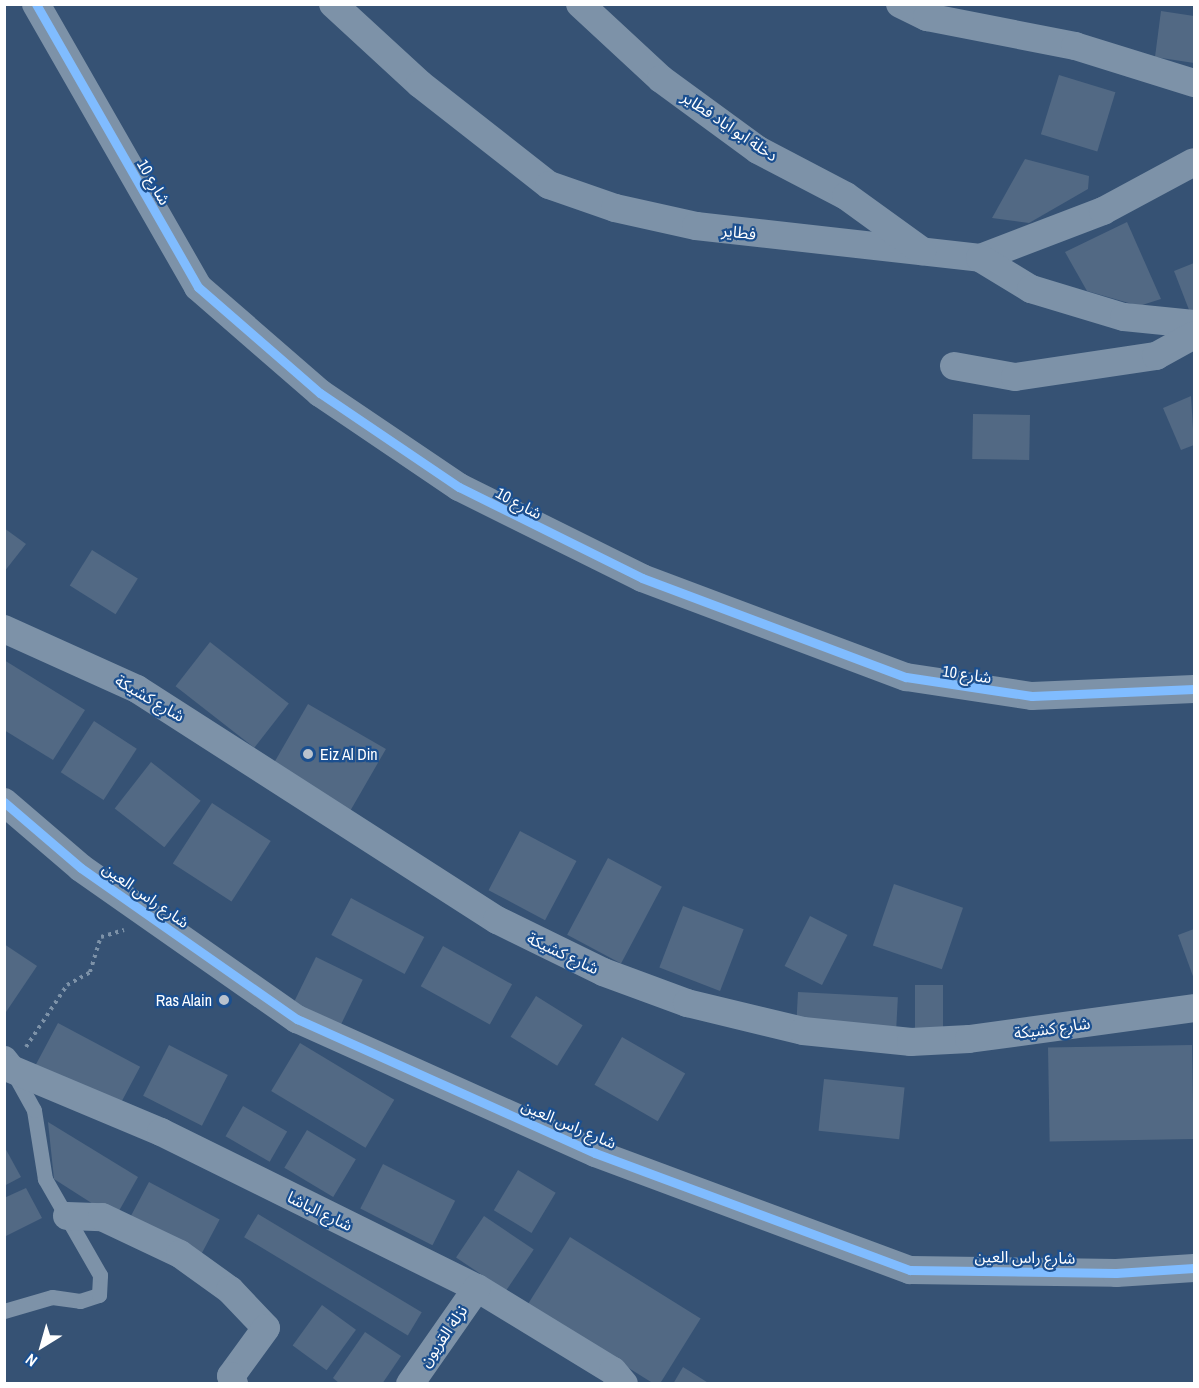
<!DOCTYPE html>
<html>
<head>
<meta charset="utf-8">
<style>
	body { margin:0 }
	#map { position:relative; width:1199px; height:1388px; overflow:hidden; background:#365274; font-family:"Archivo Narrow","Noto Sans Arabic",sans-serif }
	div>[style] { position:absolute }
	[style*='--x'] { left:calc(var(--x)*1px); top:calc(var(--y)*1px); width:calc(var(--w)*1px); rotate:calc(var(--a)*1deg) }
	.building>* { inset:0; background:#526984; transform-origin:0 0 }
	.path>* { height:4px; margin-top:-2px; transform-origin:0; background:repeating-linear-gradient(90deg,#7d92a8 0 3px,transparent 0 7.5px) }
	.lane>* { height:15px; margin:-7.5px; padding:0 7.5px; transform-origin:7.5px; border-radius:7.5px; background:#7d92a8 }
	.street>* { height:28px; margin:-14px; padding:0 14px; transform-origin:14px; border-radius:14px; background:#7d92a8 }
	.cycleway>* { height:9px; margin:-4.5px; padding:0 4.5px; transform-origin:4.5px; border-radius:4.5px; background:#80bcff }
	.dots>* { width:16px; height:16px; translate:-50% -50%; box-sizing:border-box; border:3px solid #1b4f8f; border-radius:50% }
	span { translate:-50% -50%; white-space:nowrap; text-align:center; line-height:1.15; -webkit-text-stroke:4.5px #1b4f8f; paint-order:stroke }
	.street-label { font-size:16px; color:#fff }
	.poi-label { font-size:16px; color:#fff }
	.left { translate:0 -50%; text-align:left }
	.right { translate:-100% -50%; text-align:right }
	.frame { position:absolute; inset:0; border:6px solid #fff; pointer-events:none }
	.north { position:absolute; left:12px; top:1316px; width:60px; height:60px; -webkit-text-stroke:4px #1b4f8f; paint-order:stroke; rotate:217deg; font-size:16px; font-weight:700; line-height:24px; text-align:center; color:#fff }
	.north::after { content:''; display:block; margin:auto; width:21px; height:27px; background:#fff; clip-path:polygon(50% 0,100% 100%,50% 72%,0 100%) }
</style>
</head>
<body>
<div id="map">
	<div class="building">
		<div style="clip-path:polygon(1161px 11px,1194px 16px,1194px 63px,1155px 57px)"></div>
		<div style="left:1059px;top:75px;width:59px;height:62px;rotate:17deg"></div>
		<div style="clip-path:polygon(1025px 159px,1089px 176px,1088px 189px,1029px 223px,992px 218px)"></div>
		<div style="clip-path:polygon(1127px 222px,1161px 299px,1139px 306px,1087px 291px,1065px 252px)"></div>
		<div style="clip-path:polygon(1194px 263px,1194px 313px,1191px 315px,1174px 271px)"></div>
		<div style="clip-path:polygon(1191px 396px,1194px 445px,1181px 450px,1163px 408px)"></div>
		<div style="left:973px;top:414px;width:57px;height:45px;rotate:1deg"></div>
		<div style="clip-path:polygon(4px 528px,26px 544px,4px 572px)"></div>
		<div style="left:92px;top:550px;width:54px;height:42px;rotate:32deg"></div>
		<div style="left:210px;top:642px;width:100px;height:56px;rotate:38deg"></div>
		<div style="clip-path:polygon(4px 660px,85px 710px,53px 760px,4px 730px)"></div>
		<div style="left:308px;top:704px;width:90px;height:71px;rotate:30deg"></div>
		<div style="left:94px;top:721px;width:51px;height:61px;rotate:33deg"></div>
		<div style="left:151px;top:762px;width:63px;height:59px;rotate:38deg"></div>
		<div style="left:212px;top:803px;width:70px;height:72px;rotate:33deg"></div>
		<div style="left:520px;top:831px;width:64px;height:67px;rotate:28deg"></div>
		<div style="left:608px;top:858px;width:61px;height:87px;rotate:28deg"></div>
		<div style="left:894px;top:884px;width:73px;height:65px;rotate:19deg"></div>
		<div style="left:351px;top:898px;width:83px;height:42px;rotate:28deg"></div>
		<div style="left:683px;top:906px;width:65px;height:66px;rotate:21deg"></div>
		<div style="left:810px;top:916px;width:42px;height:56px;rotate:27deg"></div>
		<div style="clip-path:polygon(1194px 929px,1194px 979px,1178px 935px)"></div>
		<div style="clip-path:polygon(4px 944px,37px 966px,6px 1012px,4px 1011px)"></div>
		<div style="left:443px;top:946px;width:79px;height:46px;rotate:29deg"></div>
		<div style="left:316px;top:957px;width:52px;height:51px;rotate:26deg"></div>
		<div style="left:915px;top:985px;width:28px;height:46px"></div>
		<div style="left:798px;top:992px;width:100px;height:31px;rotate:3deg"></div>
		<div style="left:536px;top:996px;width:55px;height:48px;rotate:32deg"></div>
		<div style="left:58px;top:1023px;width:93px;height:49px;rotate:28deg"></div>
		<div style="left:622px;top:1037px;width:73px;height:55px;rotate:30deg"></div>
		<div style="left:300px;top:1043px;width:110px;height:56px;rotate:31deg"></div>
		<div style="left:169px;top:1045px;width:66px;height:57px;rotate:27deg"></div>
		<div style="left:1192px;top:1045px;width:94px;height:144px;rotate:89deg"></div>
		<div style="left:824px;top:1079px;width:81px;height:52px;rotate:6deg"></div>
		<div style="left:243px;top:1106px;width:51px;height:35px;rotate:30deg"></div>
		<div style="clip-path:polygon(48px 1122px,138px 1177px,115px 1218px,54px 1179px)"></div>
		<div style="left:307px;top:1130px;width:57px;height:44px;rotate:31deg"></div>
		<div style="clip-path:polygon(4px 1146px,21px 1177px,4px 1186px)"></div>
		<div style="left:383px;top:1164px;width:81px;height:50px;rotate:27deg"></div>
		<div style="left:518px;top:1170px;width:44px;height:47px;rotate:31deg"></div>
		<div style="left:149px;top:1182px;width:80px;height:42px;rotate:28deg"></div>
		<div style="clip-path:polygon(26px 1188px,42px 1218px,4px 1237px,4px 1198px)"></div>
		<div style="left:258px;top:1214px;width:191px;height:27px;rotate:31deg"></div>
		<div style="left:484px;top:1216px;width:60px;height:50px;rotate:34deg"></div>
		<div style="left:570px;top:1237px;width:154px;height:80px;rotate:32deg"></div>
		<div style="left:322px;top:1305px;width:42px;height:50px;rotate:36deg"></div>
		<div style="clip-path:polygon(365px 1332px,401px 1356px,382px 1384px,340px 1384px,333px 1378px)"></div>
		<div style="clip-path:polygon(683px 1367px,710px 1384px,673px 1384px)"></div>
	</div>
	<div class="path">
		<div style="--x:26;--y:1047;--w:74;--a:-56.5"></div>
		<div style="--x:67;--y:985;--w:26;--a:-29"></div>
		<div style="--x:90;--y:972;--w:37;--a:-73"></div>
		<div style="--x:101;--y:937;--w:24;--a:-17"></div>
	</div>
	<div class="lane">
		<div style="--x:4;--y:1311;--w:50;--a:-16.3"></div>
		<div style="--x:52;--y:1297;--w:28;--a:8"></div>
		<div style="--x:80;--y:1301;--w:20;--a:-18"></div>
		<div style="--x:99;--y:1295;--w:20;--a:-87"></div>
		<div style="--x:100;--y:1275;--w:111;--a:-119.8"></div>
		<div style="--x:45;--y:1179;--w:70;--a:-99.1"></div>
		<div style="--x:34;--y:1110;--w:43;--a:-118.9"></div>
	</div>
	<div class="street">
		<div style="--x:36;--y:4;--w:326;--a:60.2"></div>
		<div style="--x:198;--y:287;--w:162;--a:41"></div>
		<div style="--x:320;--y:393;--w:168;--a:34.1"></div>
		<div style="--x:459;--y:487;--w:204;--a:26.4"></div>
		<div style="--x:642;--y:578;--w:282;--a:20.6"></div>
		<div style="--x:906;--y:677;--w:127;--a:8.6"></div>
		<div style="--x:1032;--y:696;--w:162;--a:-2.5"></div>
		<div style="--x:333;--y:4;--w:118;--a:42.6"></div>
		<div style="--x:420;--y:84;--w:164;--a:38.1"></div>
		<div style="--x:549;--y:185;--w:70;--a:19.2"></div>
		<div style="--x:615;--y:208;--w:83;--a:12.5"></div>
		<div style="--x:696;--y:226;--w:286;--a:6.4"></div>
		<div style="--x:980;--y:258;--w:132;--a:-20.9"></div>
		<div style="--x:1103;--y:211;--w:103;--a:-28.3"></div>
		<div style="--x:580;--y:4;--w:110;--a:42.8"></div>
		<div style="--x:661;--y:79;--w:120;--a:36.2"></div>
		<div style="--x:758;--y:150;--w:99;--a:27.6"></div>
		<div style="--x:846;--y:196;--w:94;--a:35.9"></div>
		<div style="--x:900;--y:4;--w:30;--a:26"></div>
		<div style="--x:927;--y:17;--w:151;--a:11.1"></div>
		<div style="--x:1075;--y:46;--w:125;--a:17.3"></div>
		<div style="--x:980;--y:258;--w:60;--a:31.3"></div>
		<div style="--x:1031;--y:289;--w:97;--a:16.8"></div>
		<div style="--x:1124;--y:317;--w:70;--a:5.7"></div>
		<div style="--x:954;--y:366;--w:62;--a:10.2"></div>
		<div style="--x:1015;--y:377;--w:143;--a:-8.5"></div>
		<div style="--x:1156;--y:356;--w:43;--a:-28.9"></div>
		<div style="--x:4;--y:629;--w:146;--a:24.3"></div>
		<div style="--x:137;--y:689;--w:428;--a:32.7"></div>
		<div style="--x:497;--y:920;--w:118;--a:26.1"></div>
		<div style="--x:603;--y:972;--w:90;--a:20.3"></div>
		<div style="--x:687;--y:1003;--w:119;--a:13.6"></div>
		<div style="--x:803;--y:1031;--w:109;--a:5.8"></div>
		<div style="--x:911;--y:1042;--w:58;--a:-3"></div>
		<div style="--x:969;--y:1039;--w:227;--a:-7.8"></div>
		<div style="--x:4;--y:802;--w:101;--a:40.6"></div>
		<div style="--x:81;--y:868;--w:264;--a:35"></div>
		<div style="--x:297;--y:1019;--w:327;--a:24.2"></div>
		<div style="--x:595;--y:1153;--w:336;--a:20.4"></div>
		<div style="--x:910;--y:1270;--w:206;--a:0.8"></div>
		<div style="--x:1116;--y:1273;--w:78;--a:-3.7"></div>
		<div style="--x:4;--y:1060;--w:11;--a:52"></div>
		<div style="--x:11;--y:1069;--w:163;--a:22.8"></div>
		<div style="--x:161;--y:1132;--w:352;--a:26.3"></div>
		<div style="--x:477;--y:1288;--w:159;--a:31.4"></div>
		<div style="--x:613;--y:1371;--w:17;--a:50"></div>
		<div style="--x:67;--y:1216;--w:35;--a:2"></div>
		<div style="--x:102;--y:1217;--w:86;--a:25.4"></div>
		<div style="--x:180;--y:1254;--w:62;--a:35.8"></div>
		<div style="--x:230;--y:1290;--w:52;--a:46.5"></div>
		<div style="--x:266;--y:1328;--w:59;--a:126.1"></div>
		<div style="--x:231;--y:1376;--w:9;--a:69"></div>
		<div style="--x:410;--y:1384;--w:117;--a:-55.1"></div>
	</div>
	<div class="cycleway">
		<div style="--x:36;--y:4;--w:326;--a:60.2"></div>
		<div style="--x:198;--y:287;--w:162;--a:41"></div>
		<div style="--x:320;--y:393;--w:168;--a:34.1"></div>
		<div style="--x:459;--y:487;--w:204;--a:26.4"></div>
		<div style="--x:642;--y:578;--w:282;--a:20.6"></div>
		<div style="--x:906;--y:677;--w:127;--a:8.6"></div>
		<div style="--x:1032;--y:696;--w:162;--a:-2.5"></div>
		<div style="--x:4;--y:802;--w:101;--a:40.6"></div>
		<div style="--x:81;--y:868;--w:264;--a:35"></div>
		<div style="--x:297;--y:1019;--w:327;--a:24.2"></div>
		<div style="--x:595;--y:1153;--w:336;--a:20.4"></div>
		<div style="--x:910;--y:1270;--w:206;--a:0.8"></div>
		<div style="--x:1116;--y:1273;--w:78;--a:-3.7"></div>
	</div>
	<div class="dots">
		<div style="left:308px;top:754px;background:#b9c2ce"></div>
		<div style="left:224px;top:1000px;background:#b9c2ce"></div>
	</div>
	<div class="street-label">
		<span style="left:730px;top:126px;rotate:34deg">دخلة ابو اياد فطاير</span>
		<span style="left:154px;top:182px;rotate:60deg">شارع 10</span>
		<span style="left:739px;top:232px;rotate:7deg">فطاير</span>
		<span style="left:519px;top:503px;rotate:28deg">شارع 10</span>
		<span style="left:967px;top:674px;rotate:8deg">شارع 10</span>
		<span style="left:150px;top:698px;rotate:30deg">شارع كشيكة</span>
		<span style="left:146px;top:895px;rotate:35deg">شارع راس العين</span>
		<span style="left:563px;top:953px;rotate:25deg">شارع كشيكة</span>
		<span style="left:1052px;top:1028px;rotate:-8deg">شارع كشيكة</span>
		<span style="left:569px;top:1124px;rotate:23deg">شارع راس العين</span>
		<span style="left:320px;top:1211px;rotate:26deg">شارع الباشا</span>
		<span style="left:1025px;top:1257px;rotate:1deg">شارع راس العين</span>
		<span style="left:443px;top:1336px;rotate:-55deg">نزلة القريون</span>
	</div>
	<div class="poi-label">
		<span class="left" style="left:320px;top:754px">Eiz Al Din</span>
		<span class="right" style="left:212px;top:1000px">Ras Alain</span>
	</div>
	<div class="frame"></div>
	<div class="north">N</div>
</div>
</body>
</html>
